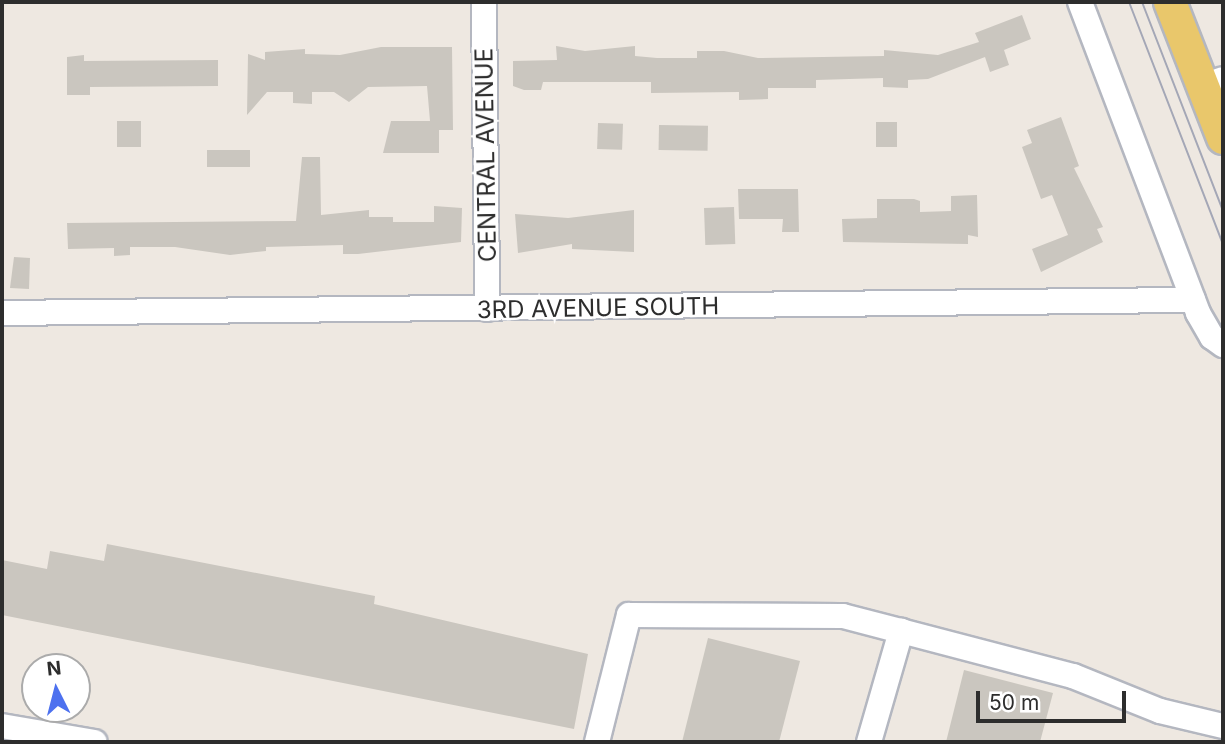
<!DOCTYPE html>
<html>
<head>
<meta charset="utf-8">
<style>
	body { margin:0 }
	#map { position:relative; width:1225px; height:744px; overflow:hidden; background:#eee8e1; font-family:Inter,sans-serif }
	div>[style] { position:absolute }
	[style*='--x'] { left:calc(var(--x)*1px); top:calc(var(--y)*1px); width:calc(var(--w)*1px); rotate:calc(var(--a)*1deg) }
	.building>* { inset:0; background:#cac6bf; transform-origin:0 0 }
	.roads { filter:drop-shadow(2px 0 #b4b7c0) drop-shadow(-2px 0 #b4b7c0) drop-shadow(0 2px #b4b7c0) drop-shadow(0 -2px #b4b7c0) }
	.minor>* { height:24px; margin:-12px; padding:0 12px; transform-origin:12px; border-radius:12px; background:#fff }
	.major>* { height:32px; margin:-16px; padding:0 16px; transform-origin:16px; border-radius:16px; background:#e9c76b }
	.tram>* { height:2px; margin:-1px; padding:0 1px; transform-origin:1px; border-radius:1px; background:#a4a7b6 }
	span { translate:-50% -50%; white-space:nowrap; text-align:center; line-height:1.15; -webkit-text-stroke:5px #fff; paint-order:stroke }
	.street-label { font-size:24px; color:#2d2d2d }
	.frame { position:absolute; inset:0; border:4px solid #2d2d2d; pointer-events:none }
	.north { position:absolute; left:21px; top:653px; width:70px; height:70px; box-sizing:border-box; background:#fff; border:2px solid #ababab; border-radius:50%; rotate:354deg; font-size:19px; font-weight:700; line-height:28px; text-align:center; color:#2d2d2d }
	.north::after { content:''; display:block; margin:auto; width:24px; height:32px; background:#4d71ef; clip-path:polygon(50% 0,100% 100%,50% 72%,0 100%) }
	.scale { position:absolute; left:976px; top:691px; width:150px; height:32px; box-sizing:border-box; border:4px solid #2d2d2d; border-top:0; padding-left:9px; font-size:21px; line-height:24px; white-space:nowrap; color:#2d2d2d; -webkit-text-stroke:5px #fff; paint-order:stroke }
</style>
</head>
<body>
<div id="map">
	<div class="building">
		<div style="clip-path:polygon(1022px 15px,1031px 39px,1004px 50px,1009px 65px,990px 72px,985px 57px,928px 79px,908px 80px,908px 88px,883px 87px,883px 78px,816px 80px,816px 88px,768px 88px,768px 99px,739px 100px,739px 92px,651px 93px,651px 82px,543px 82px,541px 90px,524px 90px,513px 86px,513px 61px,557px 60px,556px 46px,585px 51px,635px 46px,635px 56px,657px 58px,697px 58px,697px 51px,724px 51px,758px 58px,884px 56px,884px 50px,938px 55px,979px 42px,975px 33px)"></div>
		<div style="clip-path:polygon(381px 47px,452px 47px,453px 130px,439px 130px,439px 153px,383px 153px,391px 121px,430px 121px,427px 86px,368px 87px,349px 102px,334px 92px,312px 92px,312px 104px,293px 103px,293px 92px,267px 92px,247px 115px,248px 54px,265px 60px,265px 52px,305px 49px,305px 54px,340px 55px)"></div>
		<div style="clip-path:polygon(84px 55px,84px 61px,218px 60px,218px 86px,90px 87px,90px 95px,67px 95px,67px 57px)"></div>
		<div style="clip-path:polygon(1061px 117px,1079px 166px,1074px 168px,1103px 227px,1097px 229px,1103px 242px,1041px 272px,1032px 249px,1068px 235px,1052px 195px,1041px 199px,1022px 147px,1032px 143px,1027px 130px)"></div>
		<div style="left:117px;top:121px;width:24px;height:26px"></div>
		<div style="left:876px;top:122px;width:21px;height:25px"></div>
		<div style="left:598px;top:123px;width:25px;height:26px;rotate:2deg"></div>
		<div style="left:659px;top:125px;width:49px;height:25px;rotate:1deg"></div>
		<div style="left:207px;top:150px;width:43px;height:17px"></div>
		<div style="clip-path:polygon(302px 157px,320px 157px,321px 215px,369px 210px,369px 217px,393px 217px,393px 222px,434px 222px,434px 206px,462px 208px,461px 242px,358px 254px,343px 254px,343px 245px,266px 247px,266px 251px,230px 255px,175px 247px,130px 247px,130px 255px,114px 256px,114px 248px,68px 249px,67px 223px,296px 221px)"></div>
		<div style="clip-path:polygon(738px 189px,798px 189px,799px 232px,782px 232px,783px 219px,739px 219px)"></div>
		<div style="clip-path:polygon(977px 195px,978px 237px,968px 235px,968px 244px,843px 242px,842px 219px,877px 218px,877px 199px,914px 199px,920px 201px,920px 212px,951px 211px,951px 196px)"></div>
		<div style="left:734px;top:207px;width:37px;height:30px;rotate:88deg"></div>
		<div style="clip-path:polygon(634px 210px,634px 252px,572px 249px,572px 244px,518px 253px,515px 214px,568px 218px)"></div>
		<div style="clip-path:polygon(14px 257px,30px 258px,29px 289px,10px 288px)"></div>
		<div style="clip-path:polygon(107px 544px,375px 596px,374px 604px,588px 654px,574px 729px,2px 615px,2px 560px,47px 569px,50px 551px,104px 561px)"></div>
		<div style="clip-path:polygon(708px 638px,800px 661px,779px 742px,682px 742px)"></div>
		<div style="clip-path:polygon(964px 670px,1053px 693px,1040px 742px,946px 742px)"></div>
	</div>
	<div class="roads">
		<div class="minor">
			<div style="--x:484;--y:2;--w:307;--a:89.4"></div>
			<div style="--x:1080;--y:2;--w:333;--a:69.2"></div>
			<div style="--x:1198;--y:313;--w:28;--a:60"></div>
			<div style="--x:1212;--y:337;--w:14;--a:36"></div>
			<div style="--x:1203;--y:86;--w:21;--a:-19"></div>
			<div style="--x:2;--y:313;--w:1191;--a:-0.63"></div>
			<div style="--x:2;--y:726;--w:94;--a:9.8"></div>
			<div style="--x:597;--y:742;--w:131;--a:-75.9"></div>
			<div style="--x:629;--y:615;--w:214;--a:0.3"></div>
			<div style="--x:843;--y:616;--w:60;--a:14.5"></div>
			<div style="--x:869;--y:742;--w:116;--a:-73.9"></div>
			<div style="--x:901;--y:631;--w:178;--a:14.7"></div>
			<div style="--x:1073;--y:676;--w:94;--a:21.9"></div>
			<div style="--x:1160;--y:711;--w:65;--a:13.4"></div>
		</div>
		<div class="major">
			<div style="--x:1170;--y:2;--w:146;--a:68.7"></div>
		</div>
	</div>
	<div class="tram">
		<div style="--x:1129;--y:2;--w:260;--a:68.8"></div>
		<div style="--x:1142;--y:2;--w:224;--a:68.8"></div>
	</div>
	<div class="street-label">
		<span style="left:486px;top:155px;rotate:-91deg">CENTRAL AVENUE</span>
		<span style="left:598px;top:308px;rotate:-1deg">3RD AVENUE SOUTH</span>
	</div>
	<div class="frame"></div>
	<div class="north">N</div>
	<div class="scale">50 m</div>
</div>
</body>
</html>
